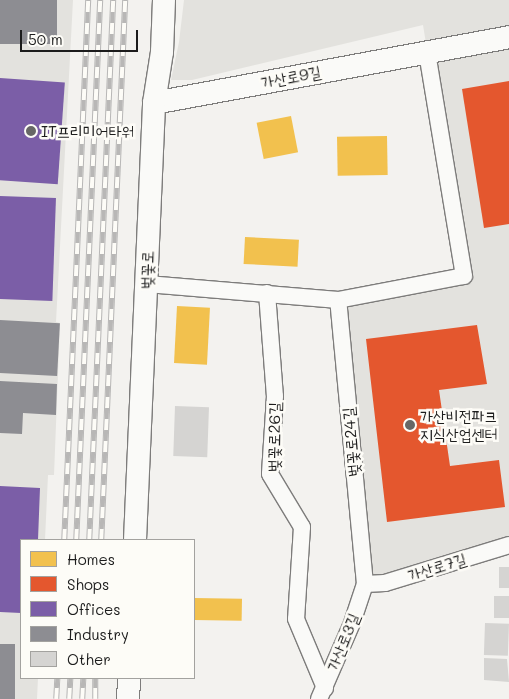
<!DOCTYPE html>
<html>
<head>
<meta charset="utf-8">
<style>
	body { margin:0 }
	#map { position:relative; width:509px; height:699px; overflow:hidden; background:#f3f2ef; font-family:Mali,"Poor Story",sans-serif }
	div>[style] { position:absolute }
	[style*='--x'] { left:calc(var(--x)*1px); top:calc(var(--y)*1px); width:calc(var(--w)*1px); rotate:calc(var(--a)*1deg) }
	.built>* { inset:0; background:#e3e2de }
	.homes>* { inset:0; background:#f2c14e; transform-origin:0 0 }
	.shops>* { inset:0; background:#e4572e }
	.offices>* { inset:0; background:#7b5ea7; transform-origin:0 0 }
	.industry>* { inset:0; background:#8d8d92; transform-origin:0 0 }
	.building>* { inset:0; background:#d5d4d2; transform-origin:0 0 }
	.roads { filter:drop-shadow(1px 0 #7d7c7b) drop-shadow(-1px 0 #7d7c7b) drop-shadow(0 1px #7d7c7b) drop-shadow(0 -1px #7d7c7b) }
	.street>* { height:16px; margin:-8px; padding:0 8px; transform-origin:8px; border-radius:8px; background:#fafaf8 }
	.secondary>* { height:22px; margin:-11px; padding:0 11px; transform-origin:11px; border-radius:11px; background:#fafaf8 }
	.rail>* { height:5.5px; margin-top:-2.75px; transform-origin:0; background:repeating-linear-gradient(90deg,#fdfcf7 0 11px,#b8b7b6 0 22px); box-sizing:border-box; border-block:1px solid #b8b7b6 }
	.dots>* { width:14px; height:14px; translate:-50% -50%; box-sizing:border-box; border:2px solid #fdfcf7; border-radius:50% }
	span { translate:-50% -50%; white-space:nowrap; text-align:center; line-height:1.15; -webkit-text-stroke:5px #fdfcf7; paint-order:stroke }
	.street-label { font-size:16px; color:#1c1c1c }
	.poi-label { font-size:16px; color:#1c1c1c }
	.left { translate:0 -50%; text-align:left }
	.legend { position:absolute; left:20px; top:539px; width:175px; height:140px; box-sizing:border-box; background:#fdfcf7; border:1px solid #a3a29f; margin:0; padding:6px 9px; list-style:none; font-size:15px; color:#1c1c1c }
	.legend li { display:flex; align-items:center; gap:10px; height:25px }
	.legend b { width:25px; border:1px solid #a3a29f }
	.scale { position:absolute; left:20px; top:30px; width:118px; height:22px; box-sizing:border-box; border:2px solid #1c1c1c; border-top:0; padding-left:6px; font-size:15px; line-height:18px; white-space:nowrap; color:#1c1c1c; -webkit-text-stroke:4px #fdfcf7; paint-order:stroke }
</style>
</head>
<body>
<div id="map">
	<div class="built">
		<div style="clip-path:polygon(0 0,73px 0,56px 322px,60px 323px,54px 475px,48px 475px,45px 540px,21px 540px,21px 678px,38px 678px,37px 699px,0 699px)"></div>
		<div style="clip-path:polygon(184px 0,509px 0,509px 539px,365px 584px,338px 300px,464px 275px,423px 25px,192px 80px,171px 80px,179px 42px)"></div>
	</div>
	<div class="homes">
		<div style="left:291px;top:116px;width:37px;height:35px;rotate:79deg"></div>
		<div style="left:387px;top:136px;width:39px;height:50px;rotate:89deg"></div>
		<div style="left:245px;top:237px;width:54px;height:27px;rotate:3deg"></div>
		<div style="left:177px;top:306px;width:33px;height:57px;rotate:3deg"></div>
		<div style="left:194px;top:598px;width:48px;height:22px;rotate:1deg"></div>
	</div>
	<div class="shops">
		<div style="clip-path:polygon(509px 81px,509px 224px,484px 228px,462px 89px)"></div>
		<div style="clip-path:polygon(477px 325px,487px 384px,439px 390px,450px 466px,499px 460px,505px 507px,387px 522px,366px 339px)"></div>
	</div>
	<div class="offices">
		<div style="left:0;top:78px;width:65px;height:102px;rotate:4deg"></div>
		<div style="left:0;top:196px;width:56px;height:103px;rotate:2deg"></div>
		<div style="clip-path:polygon(0 486px,40px 488px,38px 540px,21px 540px,21px 613px,0 612px)"></div>
	</div>
	<div class="industry">
		<div style="left:0;top:0;width:57px;height:44px"></div>
		<div style="left:0;top:320px;width:60px;height:53px;rotate:3deg"></div>
		<div style="clip-path:polygon(0 381px,57px 384px,56px 415px,23px 413px,22px 434px,0 433px)"></div>
		<div style="left:0;top:644px;width:15px;height:55px"></div>
	</div>
	<div class="building">
		<div style="left:175px;top:406px;width:34px;height:50px;rotate:2deg"></div>
		<div style="left:499px;top:567px;width:10px;height:21px"></div>
		<div style="left:494px;top:596px;width:15px;height:22px"></div>
		<div style="left:485px;top:623px;width:24px;height:32px;rotate:2deg"></div>
		<div style="clip-path:polygon(484px 658px,507px 659px,509px 682px,484px 680px)"></div>
	</div>
	<div class="roads">
		<div class="street">
			<div style="--x:147;--y:284;--w:192;--a:4.8"></div>
			<div style="--x:338;--y:300;--w:128;--a:-10.8"></div>
			<div style="--x:464;--y:276;--w:227;--a:-99.4"></div>
			<div style="--x:267;--y:293;--w:103;--a:85.6"></div>
			<div style="--x:275;--y:396;--w:78;--a:93.7"></div>
			<div style="--x:270;--y:474;--w:62;--a:58.9"></div>
			<div style="--x:302;--y:527;--w:92;--a:93.7"></div>
			<div style="--x:296;--y:619;--w:75;--a:67.2"></div>
			<div style="--x:365;--y:584;--w:20;--a:-3"></div>
			<div style="--x:385;--y:583;--w:130;--a:-17"></div>
			<div style="--x:319;--y:699;--w:83;--a:-66.5"></div>
			<div style="--x:352;--y:623;--w:41;--a:-71.6"></div>
			<div style="--x:365;--y:584;--w:285;--a:-95.4"></div>
		</div>
		<div class="secondary">
			<div style="--x:154;--y:103;--w:361;--a:-10.5"></div>
			<div style="--x:135;--y:540;--w:437;--a:-87.5"></div>
			<div style="--x:154;--y:103;--w:52;--a:-81.1"></div>
			<div style="--x:162;--y:52;--w:52;--a:-87.8"></div>
			<div style="--x:128;--y:699;--w:21;--a:-87"></div>
		</div>
	</div>
	<div class="rail">
		<div style="--x:64;--y:540;--w:541;--a:-87.46"></div>
		<div style="--x:76;--y:540;--w:541;--a:-87.46"></div>
		<div style="--x:89;--y:540;--w:541;--a:-87.46"></div>
		<div style="--x:101;--y:540;--w:541;--a:-87.46"></div>
		<div style="--x:56;--y:699;--w:21;--a:-87"></div>
		<div style="--x:69;--y:699;--w:21;--a:-87"></div>
		<div style="--x:82;--y:699;--w:21;--a:-87"></div>
		<div style="--x:95;--y:699;--w:21;--a:-90"></div>
	</div>
	<div class="dots">
		<div style="left:31px;top:131px;background:#676766"></div>
		<div style="left:410px;top:425px;background:#676766"></div>
	</div>
	<div class="street-label">
		<span style="left:291px;top:77px;rotate:-11deg">가산로9길</span>
		<span style="left:147px;top:270px;rotate:-88deg">벚꽃로</span>
		<span style="left:274px;top:437px;rotate:-89deg">벚꽃로26길</span>
		<span style="left:351px;top:442px;rotate:-95deg">벚꽃로24길</span>
		<span style="left:437px;top:567px;rotate:-17deg">가산로7길</span>
		<span style="left:343px;top:642px;rotate:-68deg">가산로3길</span>
	</div>
	<div class="poi-label">
		<span class="left" style="left:41px;top:131px">IT프리미어타워</span>
		<span class="left" style="left:420px;top:425px">가산비전파크<br>지식산업센터</span>
	</div>
	<ul class="legend">
	<li><b style="height:14px;background:#f2c14e"></b>Homes</li>
	<li><b style="height:14px;background:#e4572e"></b>Shops</li>
	<li><b style="height:14px;background:#7b5ea7"></b>Offices</li>
	<li><b style="height:14px;background:#8d8d92"></b>Industry</li>
	<li><b style="height:14px;background:#d5d4d2"></b>Other</li>
	</ul>
	<div class="scale">50 m</div>
</div>
</body>
</html>
